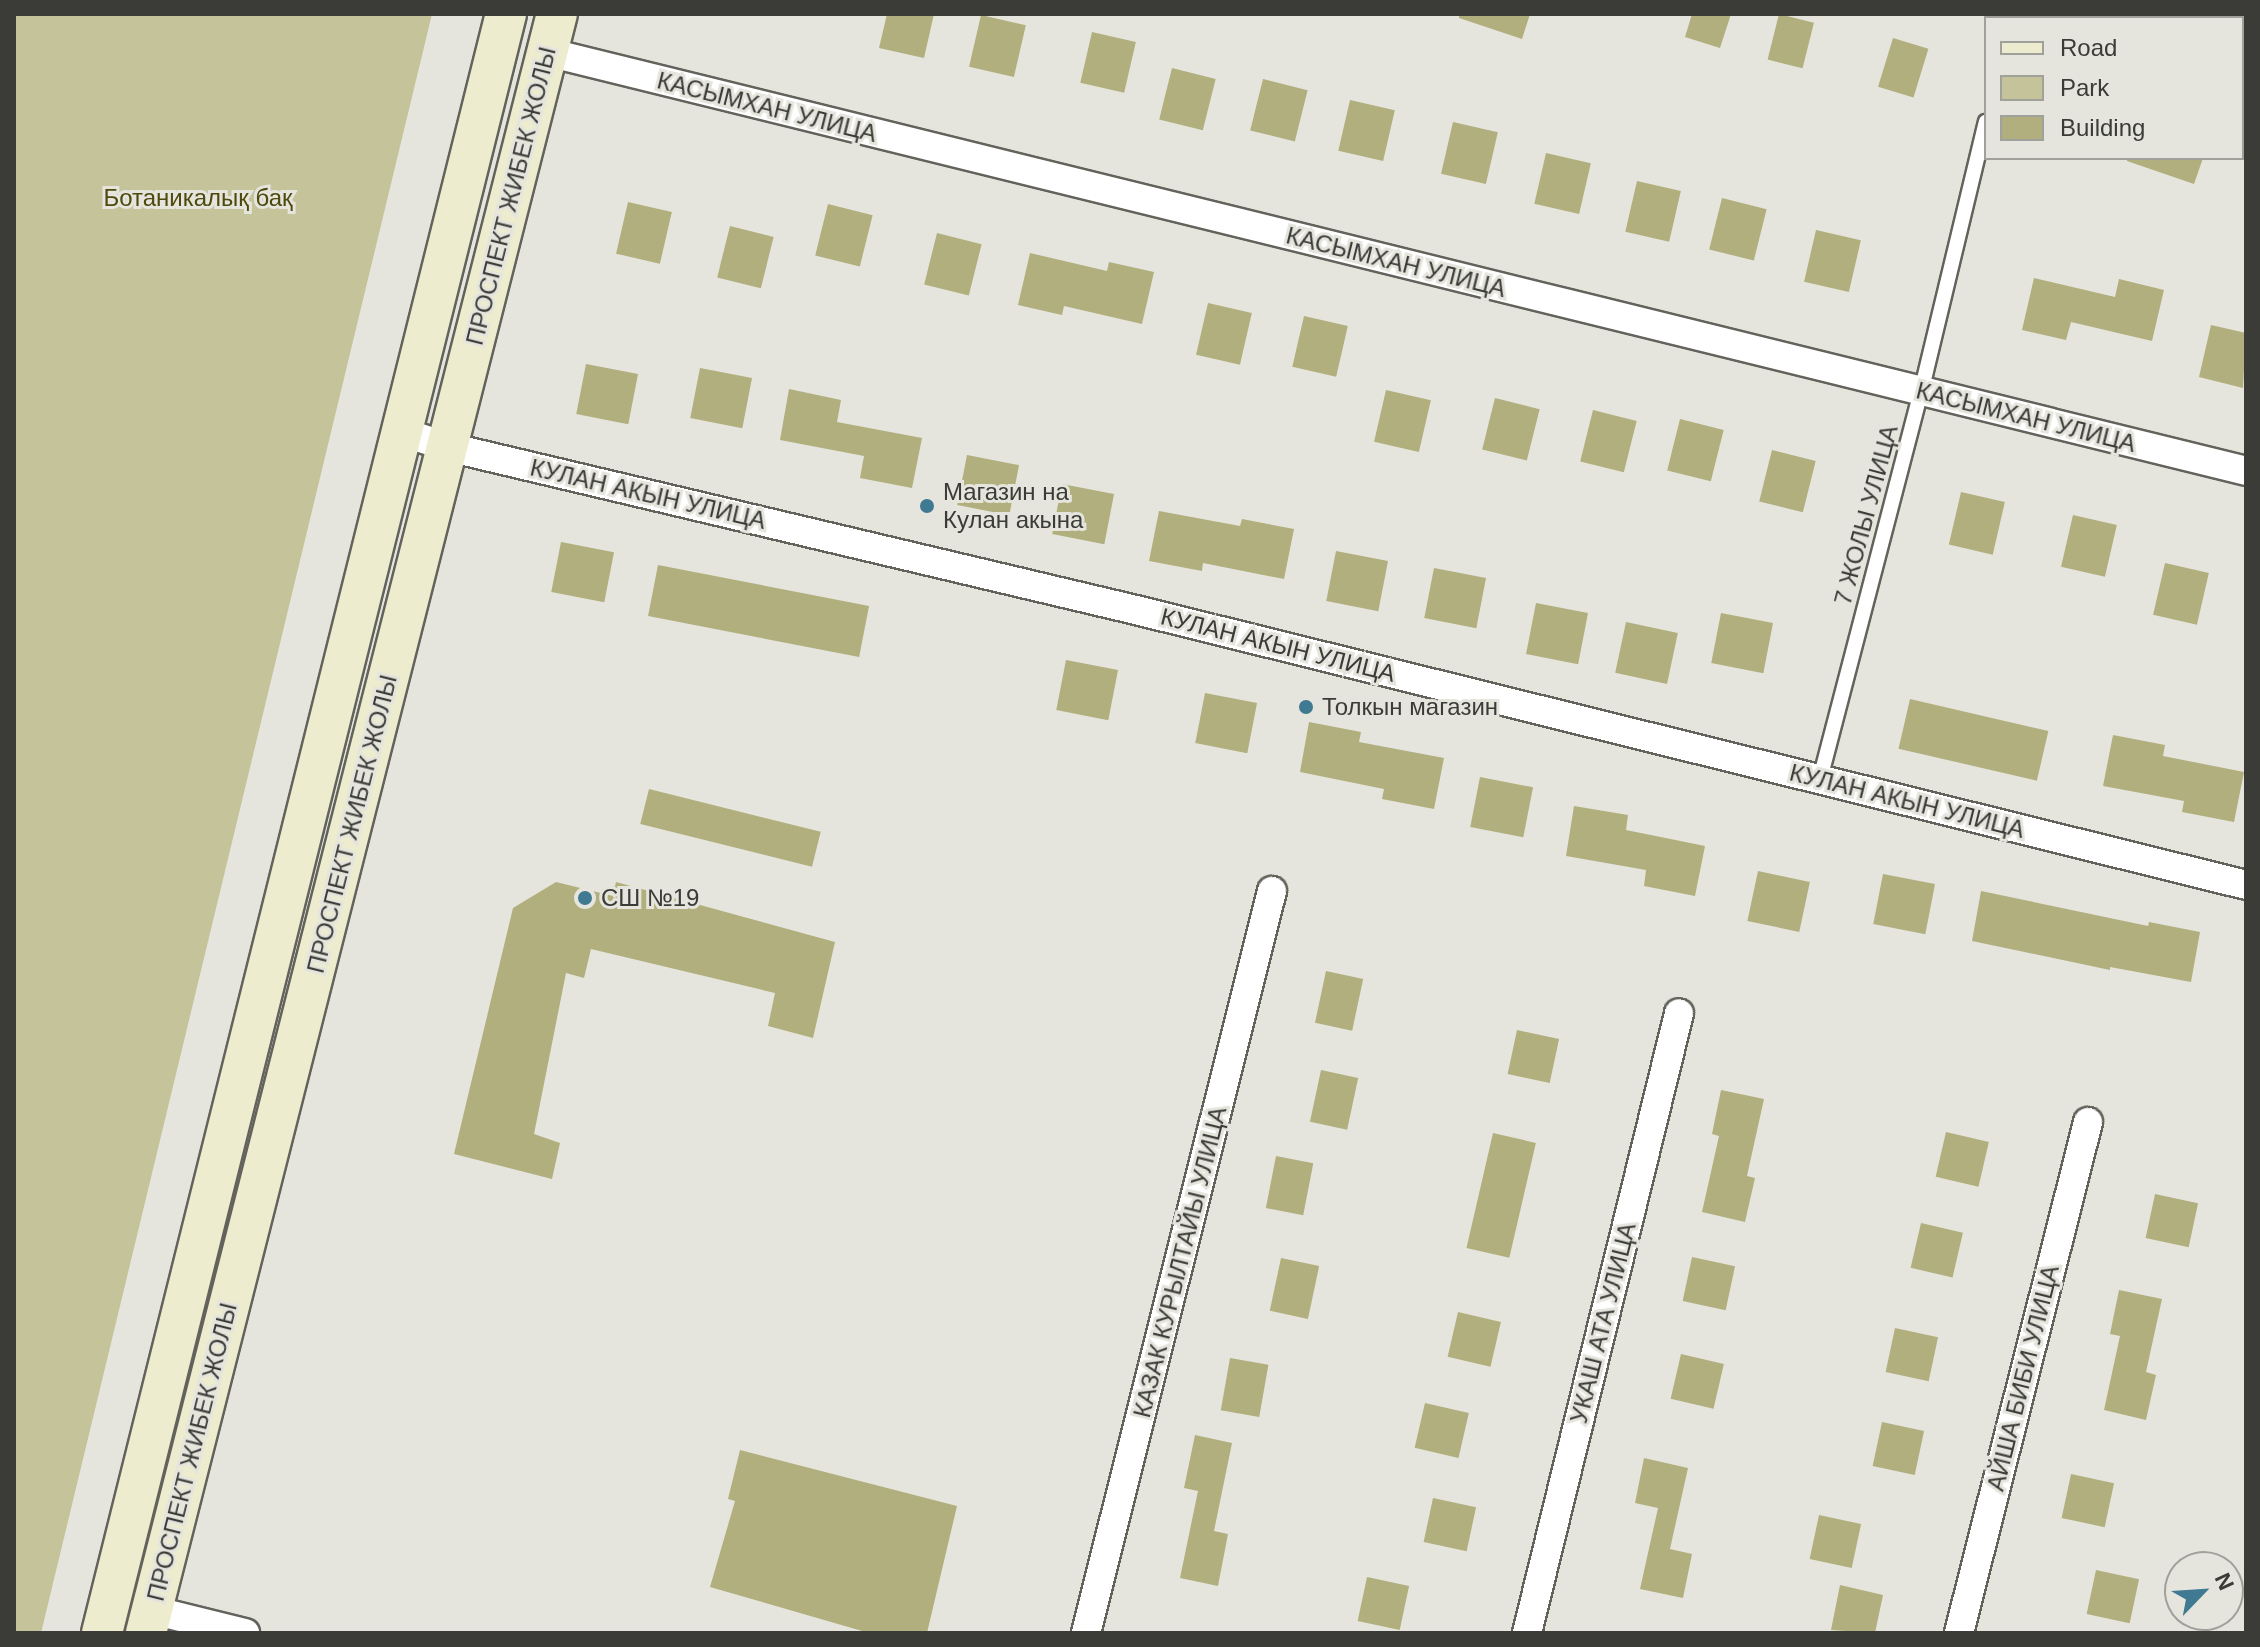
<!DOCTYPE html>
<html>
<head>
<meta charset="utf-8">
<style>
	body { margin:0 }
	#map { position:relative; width:2260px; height:1647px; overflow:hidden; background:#e5e5dd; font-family:Arial,sans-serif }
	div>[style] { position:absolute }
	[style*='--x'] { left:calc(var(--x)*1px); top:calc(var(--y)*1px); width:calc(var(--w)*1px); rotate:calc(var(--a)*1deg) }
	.green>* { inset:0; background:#c4c39a }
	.building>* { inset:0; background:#b1af7d; transform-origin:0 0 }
	.roads { filter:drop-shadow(2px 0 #63635c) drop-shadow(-2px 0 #63635c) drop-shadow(0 2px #63635c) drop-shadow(0 -2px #63635c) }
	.lane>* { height:14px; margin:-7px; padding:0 7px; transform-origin:7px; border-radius:7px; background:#fff }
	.street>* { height:28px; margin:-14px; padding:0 14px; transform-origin:14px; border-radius:14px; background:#fff }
	.secondary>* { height:40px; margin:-20px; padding:0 20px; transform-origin:20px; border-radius:20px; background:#edecce }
	.dots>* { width:22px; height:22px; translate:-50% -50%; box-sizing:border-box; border:4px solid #e5e5dd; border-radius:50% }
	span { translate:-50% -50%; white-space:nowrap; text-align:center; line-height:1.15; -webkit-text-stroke:6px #e5e5dd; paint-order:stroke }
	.street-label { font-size:24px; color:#3b3b38 }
	.park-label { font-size:24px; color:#4e4a0d }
	.poi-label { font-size:24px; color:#3b3b38 }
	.left { translate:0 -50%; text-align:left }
	.frame { position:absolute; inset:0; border:16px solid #3b3b38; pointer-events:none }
	.legend { position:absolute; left:1984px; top:16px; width:260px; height:144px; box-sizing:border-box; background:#e5e5dd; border:2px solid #a1a19b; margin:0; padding:10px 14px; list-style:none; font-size:24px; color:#3b3b38 }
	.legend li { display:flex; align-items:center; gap:16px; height:40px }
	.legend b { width:40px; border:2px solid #a1a19b }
	.north { position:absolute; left:2164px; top:1551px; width:80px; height:80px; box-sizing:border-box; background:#e5e5dd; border:2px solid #a1a19b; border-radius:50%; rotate:65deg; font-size:22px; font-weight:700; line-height:32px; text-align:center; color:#3b3b38 }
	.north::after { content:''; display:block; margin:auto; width:28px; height:36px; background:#3f7992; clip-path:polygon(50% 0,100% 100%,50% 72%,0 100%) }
</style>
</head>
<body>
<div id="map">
	<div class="green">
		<div style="clip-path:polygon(14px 14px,432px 14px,41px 1633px,14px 1633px)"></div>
	</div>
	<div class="building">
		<div style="clip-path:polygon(887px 14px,934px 14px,924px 58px,879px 48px)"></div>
		<div style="clip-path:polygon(1459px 14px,1530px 14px,1522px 39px,1459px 18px)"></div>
		<div style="clip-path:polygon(1692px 14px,1731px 14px,1720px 48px,1685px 37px)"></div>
		<div style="left:1779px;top:14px;width:36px;height:47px;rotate:14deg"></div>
		<div style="left:981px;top:15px;width:46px;height:53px;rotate:13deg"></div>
		<div style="left:1092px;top:32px;width:45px;height:52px;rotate:13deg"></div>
		<div style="left:1893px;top:38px;width:37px;height:51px;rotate:17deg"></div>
		<div style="left:1172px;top:68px;width:45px;height:53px;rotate:14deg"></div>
		<div style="left:1263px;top:79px;width:46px;height:53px;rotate:14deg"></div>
		<div style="left:1350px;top:100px;width:46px;height:52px;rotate:13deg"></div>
		<div style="left:1453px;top:122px;width:46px;height:53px;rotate:13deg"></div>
		<div style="left:1546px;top:153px;width:46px;height:52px;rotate:13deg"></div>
		<div style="clip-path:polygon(2127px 158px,2203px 158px,2194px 184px,2127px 161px)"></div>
		<div style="left:1637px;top:181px;width:45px;height:52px;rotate:13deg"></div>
		<div style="left:1722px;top:198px;width:46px;height:53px;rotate:14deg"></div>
		<div style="left:628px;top:202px;width:45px;height:53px;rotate:13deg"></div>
		<div style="left:828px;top:204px;width:46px;height:53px;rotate:14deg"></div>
		<div style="left:730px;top:226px;width:45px;height:53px;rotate:14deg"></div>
		<div style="left:1816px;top:230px;width:46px;height:53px;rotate:13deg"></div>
		<div style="left:937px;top:233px;width:46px;height:53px;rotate:14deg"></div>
		<div style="clip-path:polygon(1030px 253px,1107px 271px,1109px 262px,1154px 272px,1142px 324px,1064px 306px,1062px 315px,1018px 305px)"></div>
		<div style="clip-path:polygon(2034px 278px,2115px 297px,2119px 279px,2164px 290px,2152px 341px,2071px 322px,2066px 340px,2022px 330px)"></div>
		<div style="left:1208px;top:303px;width:45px;height:53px;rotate:13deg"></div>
		<div style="left:1304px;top:316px;width:45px;height:52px;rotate:13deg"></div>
		<div style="clip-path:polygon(2211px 325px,2246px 333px,2243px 388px,2199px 377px)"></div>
		<div style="left:586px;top:364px;width:53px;height:51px;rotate:11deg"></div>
		<div style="left:700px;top:368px;width:53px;height:51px;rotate:11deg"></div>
		<div style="clip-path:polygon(789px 389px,841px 400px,837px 422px,922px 438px,912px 488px,860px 478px,864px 456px,780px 440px)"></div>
		<div style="left:1386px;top:390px;width:46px;height:53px;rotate:13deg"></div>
		<div style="left:1495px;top:398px;width:46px;height:53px;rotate:14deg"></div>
		<div style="left:1593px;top:410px;width:45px;height:53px;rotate:14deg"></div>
		<div style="left:1680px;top:419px;width:45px;height:53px;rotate:14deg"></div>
		<div style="left:1772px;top:450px;width:45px;height:53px;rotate:14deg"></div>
		<div style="left:967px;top:455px;width:53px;height:51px;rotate:11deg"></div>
		<div style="left:1062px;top:484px;width:53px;height:51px;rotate:11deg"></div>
		<div style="left:1961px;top:492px;width:45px;height:54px;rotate:13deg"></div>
		<div style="clip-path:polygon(1159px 511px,1240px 526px,1242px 519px,1294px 529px,1284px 579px,1203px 563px,1202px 571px,1149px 561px)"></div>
		<div style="left:2073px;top:515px;width:45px;height:53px;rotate:13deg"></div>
		<div style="left:561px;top:542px;width:54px;height:51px;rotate:11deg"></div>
		<div style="left:1336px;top:551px;width:53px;height:51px;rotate:11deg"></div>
		<div style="left:2165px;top:563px;width:45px;height:53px;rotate:13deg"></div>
		<div style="left:658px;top:565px;width:215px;height:52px;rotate:11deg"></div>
		<div style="left:1434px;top:568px;width:53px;height:51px;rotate:11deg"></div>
		<div style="left:1536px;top:603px;width:53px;height:52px;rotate:11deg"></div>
		<div style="left:1721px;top:613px;width:53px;height:51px;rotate:11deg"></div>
		<div style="left:1626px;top:622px;width:53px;height:52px;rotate:12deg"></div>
		<div style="left:1066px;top:660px;width:53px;height:51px;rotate:11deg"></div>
		<div style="left:1205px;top:693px;width:53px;height:51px;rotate:11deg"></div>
		<div style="left:1910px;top:699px;width:142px;height:51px;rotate:13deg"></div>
		<div style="clip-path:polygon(1309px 722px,1361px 732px,1359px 742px,1444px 758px,1434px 809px,1382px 799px,1384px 789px,1300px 772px)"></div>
		<div style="clip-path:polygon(2113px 735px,2165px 745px,2163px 756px,2244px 772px,2234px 822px,2182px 812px,2184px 801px,2103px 786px)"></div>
		<div style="left:1480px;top:777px;width:54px;height:51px;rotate:11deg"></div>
		<div style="left:649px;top:789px;width:177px;height:36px;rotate:14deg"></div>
		<div style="clip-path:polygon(1574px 806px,1628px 815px,1626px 830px,1705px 846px,1695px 896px,1644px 886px,1646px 870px,1566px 856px)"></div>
		<div style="left:1758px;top:871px;width:53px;height:51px;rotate:12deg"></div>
		<div style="left:1883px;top:874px;width:53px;height:51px;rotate:11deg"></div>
		<div style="clip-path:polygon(556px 882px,613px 896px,616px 882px,835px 942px,813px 1038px,768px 1026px,775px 993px,591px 949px,584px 978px,566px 973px,534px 1134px,560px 1143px,552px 1179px,454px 1154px,513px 908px)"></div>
		<div style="clip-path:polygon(1981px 891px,2148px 926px,2149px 922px,2200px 932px,2191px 982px,2110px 967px,2110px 970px,1972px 941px)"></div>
		<div style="left:1326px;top:971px;width:38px;height:53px;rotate:12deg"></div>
		<div style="left:1517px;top:1030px;width:43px;height:45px;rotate:12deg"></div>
		<div style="left:1321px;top:1070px;width:38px;height:53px;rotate:12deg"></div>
		<div style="clip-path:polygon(1721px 1090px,1764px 1099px,1747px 1176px,1755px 1178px,1745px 1222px,1702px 1212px,1719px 1136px,1712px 1134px)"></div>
		<div style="left:1946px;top:1132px;width:44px;height:46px;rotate:13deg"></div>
		<div style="left:1493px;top:1133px;width:44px;height:118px;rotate:13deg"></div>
		<div style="left:1276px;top:1156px;width:38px;height:53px;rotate:11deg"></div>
		<div style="left:2155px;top:1194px;width:44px;height:45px;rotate:12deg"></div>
		<div style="left:1921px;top:1223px;width:43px;height:46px;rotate:13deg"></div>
		<div style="left:1692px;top:1257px;width:44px;height:45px;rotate:12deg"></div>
		<div style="left:1281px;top:1258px;width:39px;height:54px;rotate:12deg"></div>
		<div style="clip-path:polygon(2119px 1290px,2162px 1299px,2146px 1372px,2156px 1375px,2146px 1420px,2104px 1410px,2120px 1336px,2110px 1334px)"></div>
		<div style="left:1458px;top:1312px;width:44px;height:46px;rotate:13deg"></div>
		<div style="left:1895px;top:1328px;width:44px;height:45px;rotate:12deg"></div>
		<div style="left:1681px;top:1354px;width:44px;height:46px;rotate:13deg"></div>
		<div style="left:1230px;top:1358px;width:39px;height:53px;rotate:10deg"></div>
		<div style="left:1425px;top:1403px;width:45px;height:46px;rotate:13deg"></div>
		<div style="left:1882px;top:1422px;width:43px;height:45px;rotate:12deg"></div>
		<div style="clip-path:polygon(1195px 1435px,1232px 1443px,1214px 1531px,1228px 1534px,1218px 1586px,1180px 1578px,1198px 1491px,1184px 1488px)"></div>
		<div style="clip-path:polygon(740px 1450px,957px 1506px,927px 1633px,869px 1633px,710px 1587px,735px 1501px,728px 1499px)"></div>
		<div style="clip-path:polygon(1644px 1458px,1688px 1468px,1670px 1549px,1692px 1554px,1683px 1598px,1640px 1589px,1658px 1508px,1635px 1503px)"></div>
		<div style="left:2071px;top:1474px;width:44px;height:45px;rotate:12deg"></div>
		<div style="left:1433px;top:1498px;width:44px;height:45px;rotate:12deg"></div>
		<div style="left:1819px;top:1515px;width:43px;height:45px;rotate:12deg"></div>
		<div style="left:2096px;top:1570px;width:44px;height:45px;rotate:12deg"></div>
		<div style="left:1367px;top:1577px;width:43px;height:45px;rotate:12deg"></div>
		<div style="clip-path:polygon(1840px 1585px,1883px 1595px,1875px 1633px,1831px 1630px)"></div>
	</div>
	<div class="roads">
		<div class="lane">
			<div style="--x:2011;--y:18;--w:4;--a:-76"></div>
			<div style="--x:1820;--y:779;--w:400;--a:-75.4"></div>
			<div style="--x:1921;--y:392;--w:278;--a:-76.5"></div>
		</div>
		<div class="street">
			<div style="--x:2175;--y:14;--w:16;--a:14"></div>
			<div style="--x:2242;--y:31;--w:4;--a:14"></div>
			<div style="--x:547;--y:52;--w:1750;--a:13.85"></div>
			<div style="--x:402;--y:432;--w:48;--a:18.1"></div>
			<div style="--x:448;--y:447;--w:711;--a:13.33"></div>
			<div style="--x:1140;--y:611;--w:1139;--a:13.91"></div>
			<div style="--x:152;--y:1610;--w:96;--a:13.9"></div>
			<div style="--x:1086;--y:1633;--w:765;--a:-75.93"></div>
			<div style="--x:1527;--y:1633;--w:638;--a:-76.22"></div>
			<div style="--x:1959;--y:1633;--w:527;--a:-75.83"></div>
		</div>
		<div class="secondary">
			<div style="--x:102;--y:1633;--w:1669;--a:-75.99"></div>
			<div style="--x:146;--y:1633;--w:1670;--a:-75.76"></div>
		</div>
	</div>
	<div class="dots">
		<div style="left:927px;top:506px;background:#3f7992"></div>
		<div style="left:1306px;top:707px;background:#3f7992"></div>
		<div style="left:585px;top:898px;background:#3f7992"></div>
	</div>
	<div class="street-label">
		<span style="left:767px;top:107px;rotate:14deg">КАСЫМХАН УЛИЦА</span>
		<span style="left:511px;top:196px;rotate:-76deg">ПРОСПЕКТ ЖИБЕК ЖОЛЫ</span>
		<span style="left:1396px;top:262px;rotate:14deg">КАСЫМХАН УЛИЦА</span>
		<span style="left:2026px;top:417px;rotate:14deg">КАСЫМХАН УЛИЦА</span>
		<span style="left:648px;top:494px;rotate:13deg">КУЛАН АКЫН УЛИЦА</span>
		<span style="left:1866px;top:515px;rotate:-75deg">7 ЖОЛЫ УЛИЦА</span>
		<span style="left:1278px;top:645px;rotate:14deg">КУЛАН АКЫН УЛИЦА</span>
		<span style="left:1907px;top:801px;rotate:14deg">КУЛАН АКЫН УЛИЦА</span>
		<span style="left:352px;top:824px;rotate:-76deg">ПРОСПЕКТ ЖИБЕК ЖОЛЫ</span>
		<span style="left:1180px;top:1262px;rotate:-76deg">КАЗАК КУРЫЛТАЙЫ УЛИЦА</span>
		<span style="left:1603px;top:1323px;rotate:-76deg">УКАШ АТА УЛИЦА</span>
		<span style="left:2023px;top:1378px;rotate:-76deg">АЙША БИБИ УЛИЦА</span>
		<span style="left:192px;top:1452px;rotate:-76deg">ПРОСПЕКТ ЖИБЕК ЖОЛЫ</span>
	</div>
	<div class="park-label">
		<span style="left:198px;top:198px">Ботаникалық бақ</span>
	</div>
	<div class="poi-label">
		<span class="left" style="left:943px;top:506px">Магазин на<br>Кулан акына</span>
		<span class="left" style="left:1322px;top:707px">Толкын магазин</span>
		<span class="left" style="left:601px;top:898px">СШ №19</span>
	</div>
	<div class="frame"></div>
	<ul class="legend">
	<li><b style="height:10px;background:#edecce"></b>Road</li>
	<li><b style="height:22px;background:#c4c39a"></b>Park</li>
	<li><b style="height:22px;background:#b1af7d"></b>Building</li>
	</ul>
	<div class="north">N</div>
</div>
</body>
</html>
